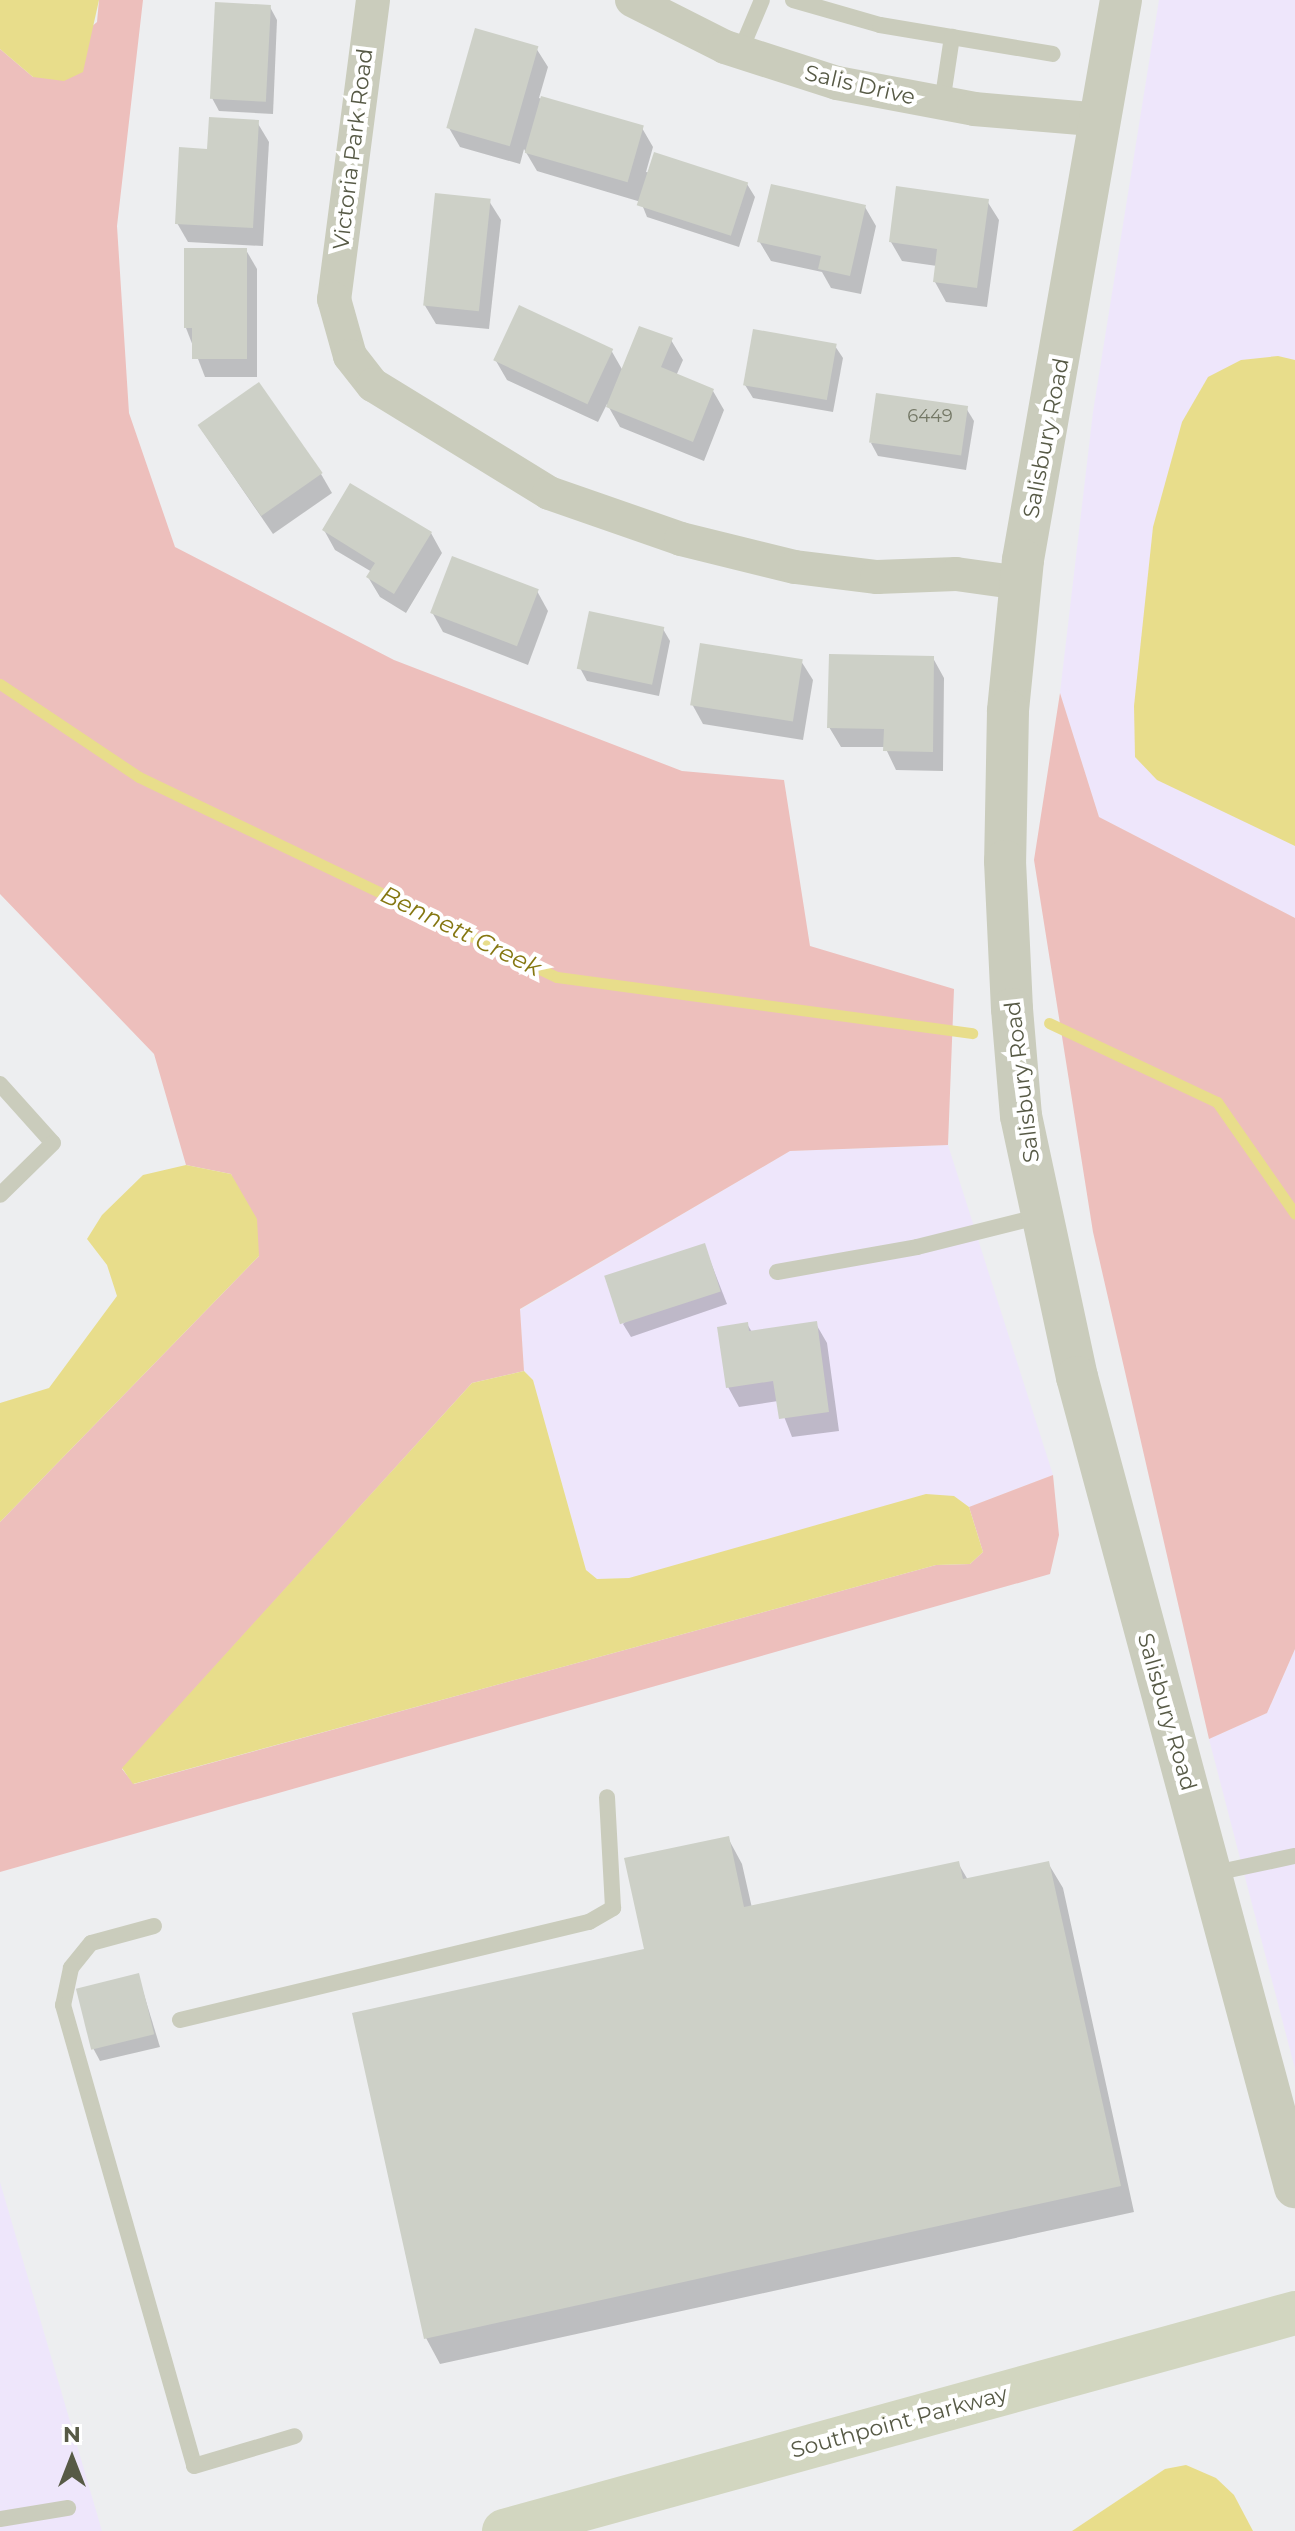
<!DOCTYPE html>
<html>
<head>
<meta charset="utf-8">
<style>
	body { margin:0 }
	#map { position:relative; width:1295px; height:2531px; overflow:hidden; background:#edeef0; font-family:Montserrat,sans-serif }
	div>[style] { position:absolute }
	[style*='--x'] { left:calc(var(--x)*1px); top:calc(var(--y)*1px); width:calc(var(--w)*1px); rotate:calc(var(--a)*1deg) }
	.commercial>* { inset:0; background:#eee6fb }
	.green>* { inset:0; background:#edbfbc }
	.water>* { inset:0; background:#e8dd8b }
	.shadow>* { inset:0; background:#0003 }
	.stream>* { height:11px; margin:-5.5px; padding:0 5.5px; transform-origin:5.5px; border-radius:5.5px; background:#e8dd8b }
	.building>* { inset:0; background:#cdd0c7; transform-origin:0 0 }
	.service>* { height:16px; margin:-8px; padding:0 8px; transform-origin:8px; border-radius:8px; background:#caccbc }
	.minor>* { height:34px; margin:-17px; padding:0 17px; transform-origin:17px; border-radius:17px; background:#caccbc }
	.tertiary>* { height:42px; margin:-21px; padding:0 21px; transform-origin:21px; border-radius:21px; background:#caccbc }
	.secondary>* { height:44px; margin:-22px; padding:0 22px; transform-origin:22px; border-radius:22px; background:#d2d6c0 }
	span { translate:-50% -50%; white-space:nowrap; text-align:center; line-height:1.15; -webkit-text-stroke:8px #fff; paint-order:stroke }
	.number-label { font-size:18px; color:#747866 }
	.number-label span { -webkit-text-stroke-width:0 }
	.street-label { font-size:22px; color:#575a46 }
	.water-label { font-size:24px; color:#857711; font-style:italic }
	.north { position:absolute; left:32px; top:2419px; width:80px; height:80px; -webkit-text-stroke:6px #fff; paint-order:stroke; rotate:0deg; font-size:22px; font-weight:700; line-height:32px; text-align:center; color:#575a46 }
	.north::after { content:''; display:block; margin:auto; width:28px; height:36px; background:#575a46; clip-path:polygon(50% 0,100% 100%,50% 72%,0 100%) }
</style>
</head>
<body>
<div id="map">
	<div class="commercial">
		<div style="clip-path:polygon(1159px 0,1295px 0,1295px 918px,1099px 817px,1060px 693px,1093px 412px)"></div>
		<div style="clip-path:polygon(948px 1145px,1053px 1475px,969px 1507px,954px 1496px,629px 1578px,598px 1579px,586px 1570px,533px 1380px,524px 1371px,520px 1310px,790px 1151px)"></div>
		<div style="clip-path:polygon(1295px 1649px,1295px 2069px,1209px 1739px,1267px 1713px)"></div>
		<div style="clip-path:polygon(0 2182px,102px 2531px,0 2531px)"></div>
	</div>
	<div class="green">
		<div style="clip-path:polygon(99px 0,143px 0,117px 226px,129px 413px,175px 547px,394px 660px,682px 771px,784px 780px,810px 946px,954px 989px,948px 1145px,790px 1151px,520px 1309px,524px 1371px,472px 1383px,122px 1769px,134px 1784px,936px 1565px,970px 1564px,983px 1552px,969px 1507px,1053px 1475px,1059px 1535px,1050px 1574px,0 1872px,0 1522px,259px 1256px,231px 1174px,186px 1165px,154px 1054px,0 894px,0 49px,33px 77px,97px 22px)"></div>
		<div style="clip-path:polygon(1060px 693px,1099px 817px,1295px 918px,1295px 1649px,1267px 1713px,1209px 1739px,1093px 1232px,1034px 860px)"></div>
	</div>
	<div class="water">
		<div style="clip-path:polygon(0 0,99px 0,83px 72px,64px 81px,33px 77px,0 49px)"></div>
		<div style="clip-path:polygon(1278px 356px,1295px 360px,1295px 846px,1157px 780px,1135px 757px,1134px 706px,1153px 527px,1182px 422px,1208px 377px,1241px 360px)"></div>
		<div style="clip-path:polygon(186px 1165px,231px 1174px,257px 1219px,259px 1256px,0 1522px,0 1403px,49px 1388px,117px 1296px,107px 1265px,87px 1239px,102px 1215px,143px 1175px)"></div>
		<div style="clip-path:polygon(524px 1371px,533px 1380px,586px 1570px,597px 1579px,629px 1578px,926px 1494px,954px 1496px,969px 1507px,983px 1552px,970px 1564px,936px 1565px,133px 1784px,122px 1768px,472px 1383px)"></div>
		<div style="clip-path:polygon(1186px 2465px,1216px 2478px,1234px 2495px,1253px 2531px,1072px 2531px,1165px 2469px)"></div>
	</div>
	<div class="shadow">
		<div style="clip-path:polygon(270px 7px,277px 20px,273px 114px,219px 111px,212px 98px)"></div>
		<div style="clip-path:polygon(536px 48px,548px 67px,539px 98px,642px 128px,653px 147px,646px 172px,747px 184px,755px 197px,739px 247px,647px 217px,641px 202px,537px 171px,524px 149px,520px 164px,460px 147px,449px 128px)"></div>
		<div style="clip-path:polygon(257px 122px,269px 142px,263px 246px,188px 242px,177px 223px,209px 151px)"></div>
		<div style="clip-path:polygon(489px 201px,501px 220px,489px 329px,436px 324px,424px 304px)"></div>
		<div style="clip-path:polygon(987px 201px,999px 220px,987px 307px,946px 302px,935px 282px,937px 266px,902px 261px,891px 242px)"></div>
		<div style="clip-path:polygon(865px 207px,876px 226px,861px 294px,831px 288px,822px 272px,771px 261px,759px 241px)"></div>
		<div style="clip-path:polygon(246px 250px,257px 269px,257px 377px,205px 377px,186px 328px)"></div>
		<div style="clip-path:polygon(671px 340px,683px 360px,676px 376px,713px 391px,724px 410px,704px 461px,620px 427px,607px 404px,598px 422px,507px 380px,496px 361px,611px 350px,623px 371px)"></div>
		<div style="clip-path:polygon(835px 346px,843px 358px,833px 412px,753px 398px,745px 385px)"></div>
		<div style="clip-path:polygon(966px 408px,974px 421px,966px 470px,878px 456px,871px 443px)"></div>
		<div style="clip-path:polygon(199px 426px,321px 474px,332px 493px,273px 534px)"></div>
		<div style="clip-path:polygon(324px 530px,431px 533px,442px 553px,406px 613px,380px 597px,368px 577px,372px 572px,335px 550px)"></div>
		<div style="clip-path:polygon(537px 591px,548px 611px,528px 665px,443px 632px,432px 612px)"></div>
		<div style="clip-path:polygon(663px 629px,670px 641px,659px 696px,587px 681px,580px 668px)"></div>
		<div style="clip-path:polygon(933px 658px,944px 678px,943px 771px,896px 770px,885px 747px,841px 747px,829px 727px)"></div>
		<div style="clip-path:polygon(801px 661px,813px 680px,803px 740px,703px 724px,692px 704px)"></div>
		<div style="clip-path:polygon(704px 1245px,727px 1304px,631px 1337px,623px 1324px)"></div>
		<div style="clip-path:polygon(747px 1324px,752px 1332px,816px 1324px,827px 1343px,839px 1431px,792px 1437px,778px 1401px,739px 1407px,728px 1387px)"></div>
		<div style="clip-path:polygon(728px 1838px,742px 1864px,752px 1908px,958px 1863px,968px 1880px,1048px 1863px,1063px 1888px,1134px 2212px,440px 2364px,426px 2338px,646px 1950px)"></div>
		<div style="clip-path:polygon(138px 1975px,160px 2047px,100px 2061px,93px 2048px)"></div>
	</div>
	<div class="stream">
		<div style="--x:0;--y:684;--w:167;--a:33.8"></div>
		<div style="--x:139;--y:777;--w:463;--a:25.6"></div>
		<div style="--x:557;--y:977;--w:419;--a:7.7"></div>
		<div style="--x:1049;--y:1023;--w:186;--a:25.2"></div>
		<div style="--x:1217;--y:1102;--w:136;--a:55.1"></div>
	</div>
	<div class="building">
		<div style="left:215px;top:2px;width:56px;height:97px;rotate:3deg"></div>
		<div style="left:475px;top:28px;width:66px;height:104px;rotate:16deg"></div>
		<div style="left:541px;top:96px;width:107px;height:59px;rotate:16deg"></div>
		<div style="clip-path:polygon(209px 117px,259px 120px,253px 228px,175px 224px,179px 147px,207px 149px)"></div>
		<div style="left:654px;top:152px;width:99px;height:56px;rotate:18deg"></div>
		<div style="clip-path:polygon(771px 184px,866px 205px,850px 276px,818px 269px,821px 256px,757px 242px)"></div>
		<div style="clip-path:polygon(896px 186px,989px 199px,977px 288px,933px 282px,937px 249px,889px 242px)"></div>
		<div style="left:435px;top:193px;width:56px;height:113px;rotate:6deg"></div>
		<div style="clip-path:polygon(184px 248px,247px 248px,247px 359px,192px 359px,192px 328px,184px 328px)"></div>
		<div style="left:519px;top:305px;width:104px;height:61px;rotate:25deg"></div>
		<div style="clip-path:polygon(639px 326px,673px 338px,661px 367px,714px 389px,693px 442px,606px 407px)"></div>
		<div style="left:753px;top:329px;width:85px;height:57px;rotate:10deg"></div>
		<div style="left:259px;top:382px;width:111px;height:75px;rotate:55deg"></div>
		<div style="left:876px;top:393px;width:93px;height:50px;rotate:8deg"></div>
		<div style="clip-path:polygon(350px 483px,432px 532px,394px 594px,366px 577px,375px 563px,322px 530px)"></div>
		<div style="left:452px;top:556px;width:93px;height:61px;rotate:21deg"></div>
		<div style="left:589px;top:611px;width:77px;height:59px;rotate:12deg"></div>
		<div style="left:700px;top:643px;width:104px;height:63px;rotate:9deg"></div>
		<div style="clip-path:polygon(829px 654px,934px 656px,933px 752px,883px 751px,884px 729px,827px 728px)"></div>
		<div style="left:705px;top:1243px;width:51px;height:106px;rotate:72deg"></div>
		<div style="clip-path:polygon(817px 1321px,829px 1412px,779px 1419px,773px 1381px,726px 1388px,717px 1327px,748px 1322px,749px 1331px)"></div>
		<div style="clip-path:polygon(729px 1836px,744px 1907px,959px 1861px,963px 1879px,1049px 1861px,1121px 2186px,424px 2339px,352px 2013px,644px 1949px,624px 1858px)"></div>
		<div style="left:139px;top:1973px;width:63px;height:65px;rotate:76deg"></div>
	</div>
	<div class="service">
		<div style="--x:793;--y:0;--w:91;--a:16"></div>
		<div style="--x:880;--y:25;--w:175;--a:9.5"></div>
		<div style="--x:740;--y:52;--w:56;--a:-67.1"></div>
		<div style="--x:942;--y:103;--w:67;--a:-81.4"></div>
		<div style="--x:0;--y:1084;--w:79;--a:48.1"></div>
		<div style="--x:53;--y:1143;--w:74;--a:135.5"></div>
		<div style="--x:777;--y:1272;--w:142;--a:-10.1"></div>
		<div style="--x:917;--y:1247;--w:128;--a:-14"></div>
		<div style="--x:1210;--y:1874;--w:87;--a:-12"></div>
		<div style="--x:154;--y:1926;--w:65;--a:164.9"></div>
		<div style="--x:91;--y:1943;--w:32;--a:129"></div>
		<div style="--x:71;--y:1968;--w:38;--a:102"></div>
		<div style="--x:63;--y:2005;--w:479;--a:74.1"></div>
		<div style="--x:194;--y:2466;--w:105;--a:-16.5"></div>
		<div style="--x:180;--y:2020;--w:421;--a:-13.5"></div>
		<div style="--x:589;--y:1922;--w:28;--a:-30"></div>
		<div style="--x:613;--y:1908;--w:111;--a:-93.1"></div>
		<div style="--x:0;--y:2519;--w:69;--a:-9.2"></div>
	</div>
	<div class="minor">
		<div style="--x:373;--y:0;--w:302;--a:97.4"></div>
		<div style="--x:334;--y:299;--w:59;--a:74.3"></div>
		<div style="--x:350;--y:356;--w:37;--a:52"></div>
		<div style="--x:373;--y:385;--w:206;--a:31.5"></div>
		<div style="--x:549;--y:493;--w:140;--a:19.2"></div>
		<div style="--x:681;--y:539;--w:117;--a:13.8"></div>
		<div style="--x:795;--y:567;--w:83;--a:7"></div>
		<div style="--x:877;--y:577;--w:79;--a:-2.2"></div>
		<div style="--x:956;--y:574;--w:66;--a:7.9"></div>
		<div style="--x:632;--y:0;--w:104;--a:26.8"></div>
		<div style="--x:725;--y:47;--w:118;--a:17.8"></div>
		<div style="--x:837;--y:83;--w:139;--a:10.7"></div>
		<div style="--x:974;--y:109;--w:128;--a:4.9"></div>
	</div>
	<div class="tertiary">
		<div style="--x:1121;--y:0;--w:569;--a:99.93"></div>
		<div style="--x:1023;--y:560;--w:152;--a:95.7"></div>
		<div style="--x:1008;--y:711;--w:150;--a:91.1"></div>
		<div style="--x:1005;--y:861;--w:148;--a:87.3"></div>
		<div style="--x:1012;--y:1009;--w:107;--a:85.2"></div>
		<div style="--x:1021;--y:1116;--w:267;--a:77.9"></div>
		<div style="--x:1077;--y:1377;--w:839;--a:74.94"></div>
	</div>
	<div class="secondary">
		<div style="--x:504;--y:2531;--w:820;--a:-15.41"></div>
	</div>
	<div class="number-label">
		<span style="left:930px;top:416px">6449</span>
	</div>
	<div class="street-label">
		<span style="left:860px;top:85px;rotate:13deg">Salis Drive</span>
		<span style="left:353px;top:149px;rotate:-83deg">Victoria Park Road</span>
		<span style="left:1046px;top:438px;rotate:-79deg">Salisbury Road</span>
		<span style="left:1022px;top:1082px;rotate:-97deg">Salisbury Road</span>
		<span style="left:1167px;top:1712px;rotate:74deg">Salisbury Road</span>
		<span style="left:899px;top:2422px;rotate:-15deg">Southpoint Parkway</span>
	</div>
	<div class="water-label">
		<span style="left:461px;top:931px;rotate:26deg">Bennett Creek</span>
	</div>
	<div class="north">N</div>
</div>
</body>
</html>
